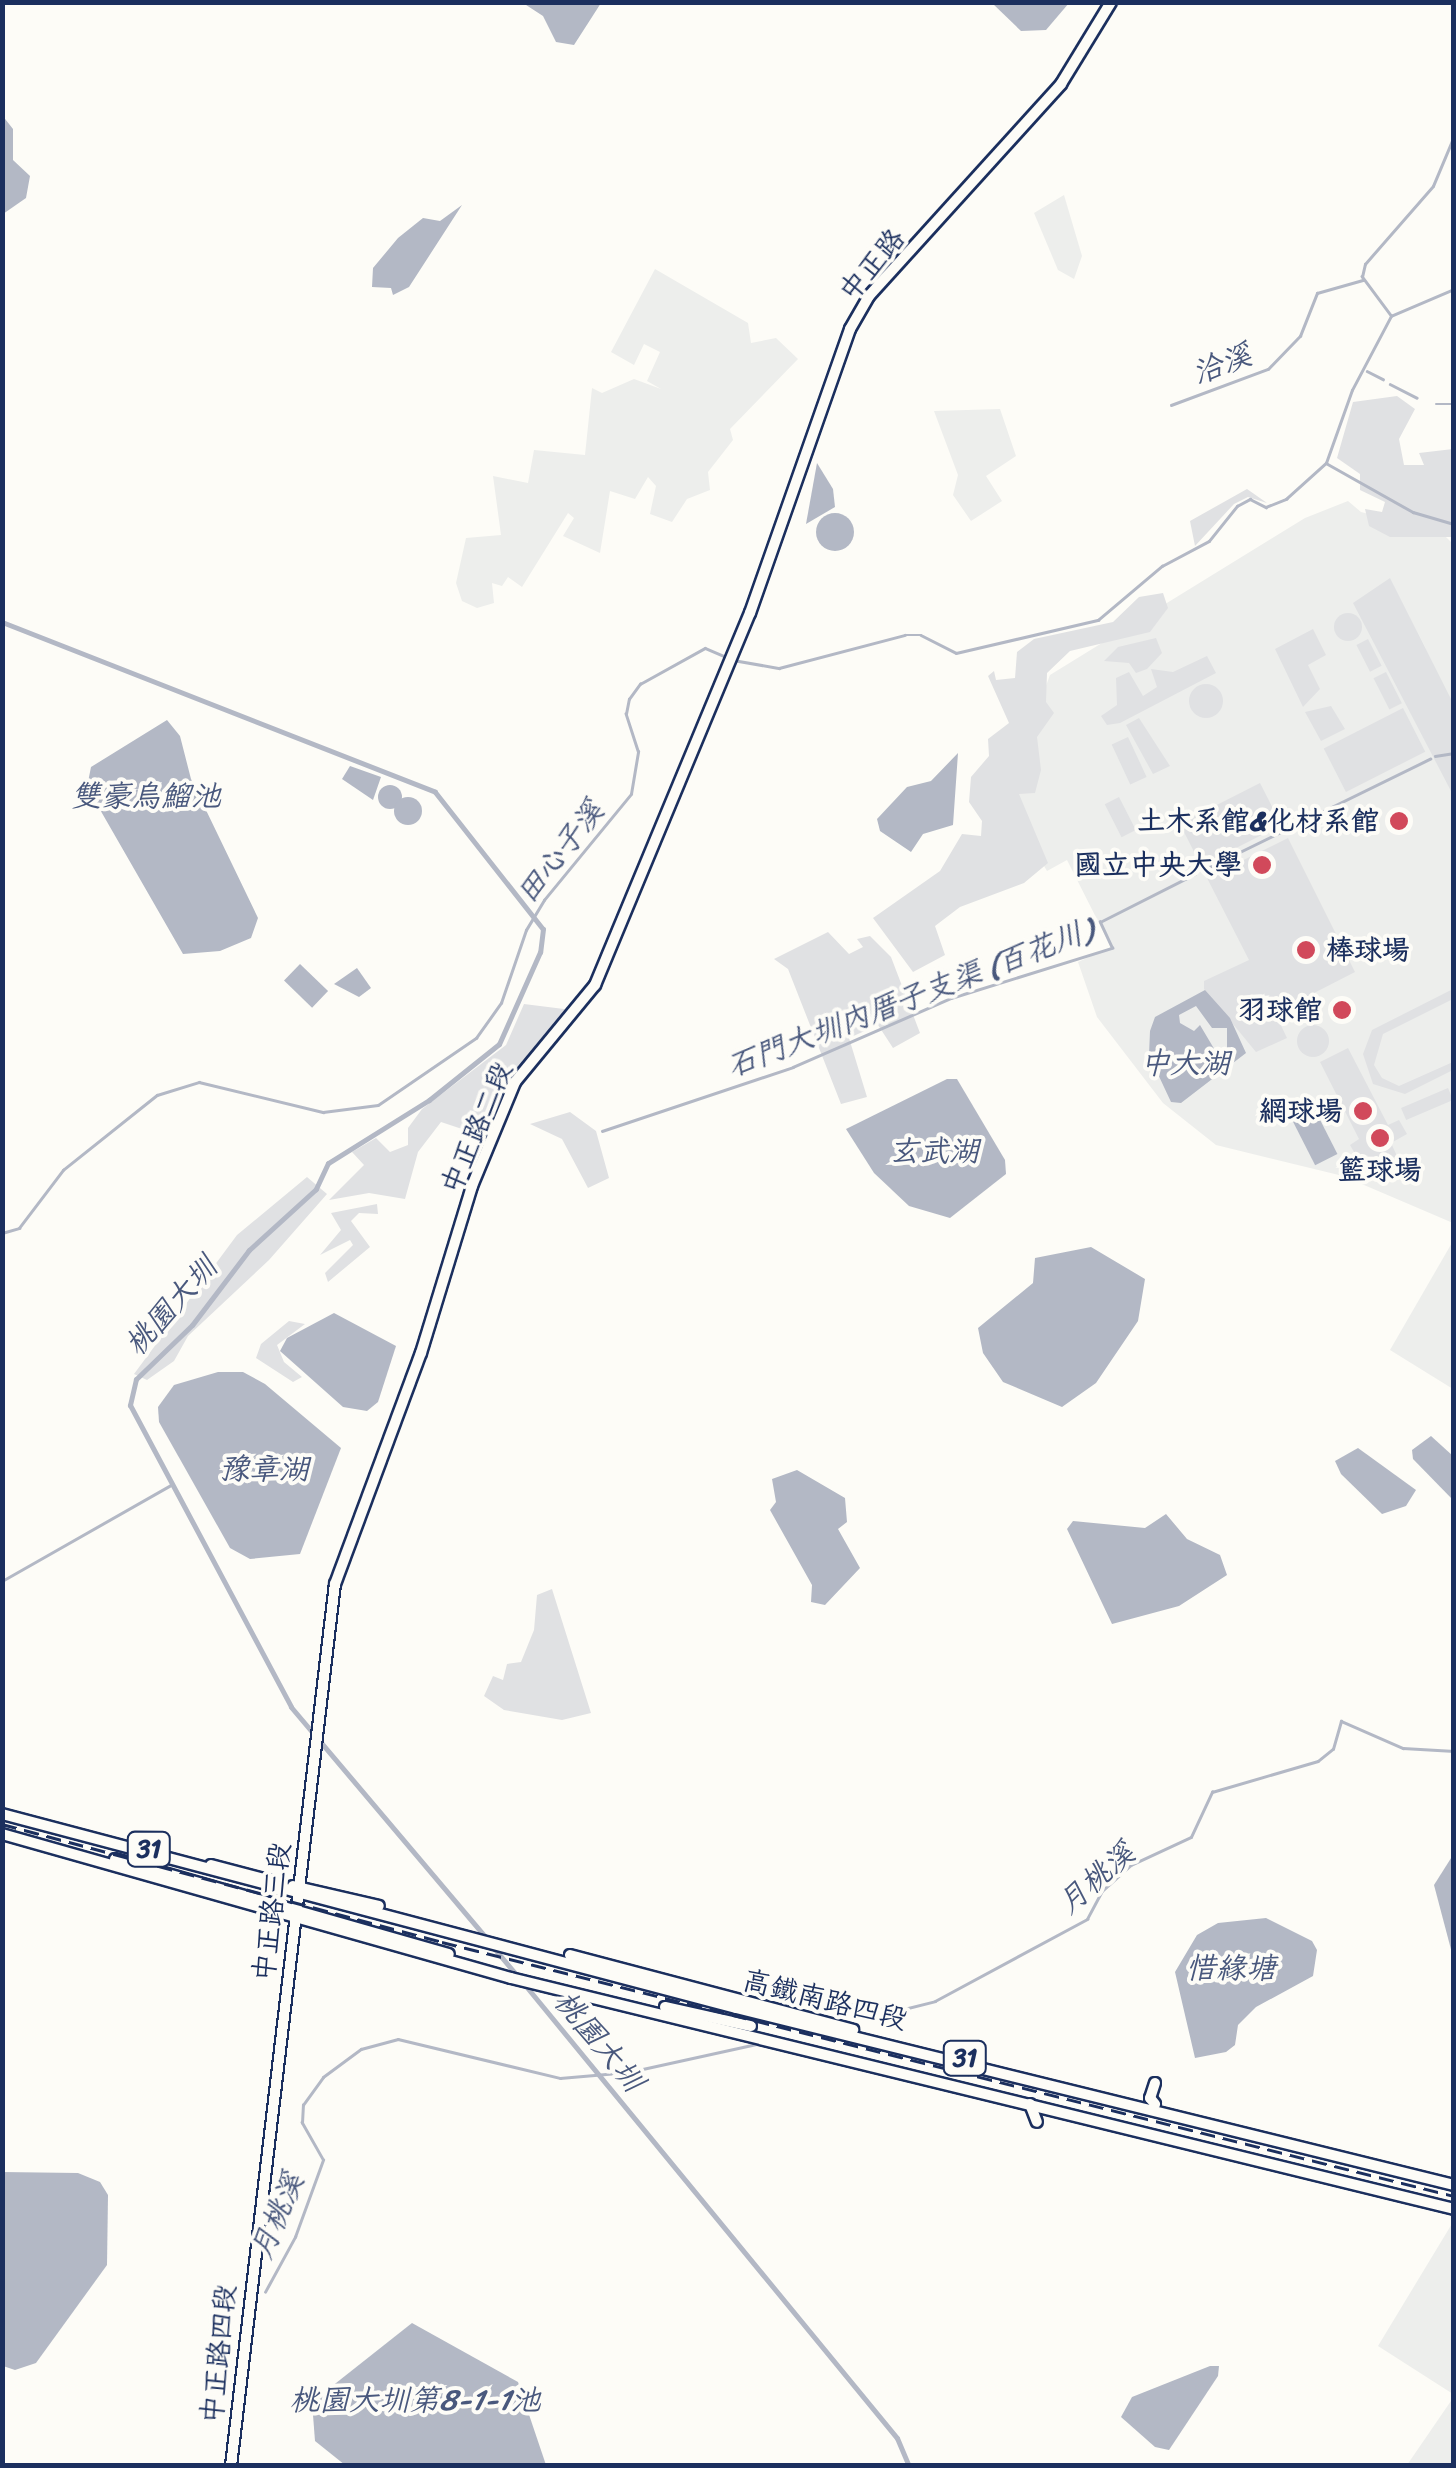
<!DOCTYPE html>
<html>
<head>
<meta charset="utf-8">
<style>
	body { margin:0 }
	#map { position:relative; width:1456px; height:2468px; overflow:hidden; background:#fdfcf7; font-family:Sriracha,"LXGW WenKai TC",sans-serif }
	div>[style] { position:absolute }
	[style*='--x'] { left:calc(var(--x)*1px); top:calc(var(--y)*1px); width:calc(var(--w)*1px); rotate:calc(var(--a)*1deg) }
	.built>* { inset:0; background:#edeeec }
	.green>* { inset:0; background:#e0e1e3; transform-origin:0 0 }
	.round { border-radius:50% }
	.water>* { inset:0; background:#b3b8c5; transform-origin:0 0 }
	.stream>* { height:2.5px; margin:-1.25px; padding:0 1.25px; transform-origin:1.25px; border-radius:1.25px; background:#b3b8c5 }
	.canal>* { height:5px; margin:-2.5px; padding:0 2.5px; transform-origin:2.5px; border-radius:2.5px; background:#b3b8c5 }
	.roads { filter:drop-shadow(2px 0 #1b2f5e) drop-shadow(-2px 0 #1b2f5e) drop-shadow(0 2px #1b2f5e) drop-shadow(0 -2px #1b2f5e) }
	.major>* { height:10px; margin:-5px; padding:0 5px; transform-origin:5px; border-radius:5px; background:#fdfcf7 }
	.rail>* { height:2.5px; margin-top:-1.25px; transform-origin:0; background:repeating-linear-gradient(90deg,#1b2f5e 0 15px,transparent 0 23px) }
	.dots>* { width:28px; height:28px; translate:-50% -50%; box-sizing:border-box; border:5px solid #fdfcf7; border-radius:50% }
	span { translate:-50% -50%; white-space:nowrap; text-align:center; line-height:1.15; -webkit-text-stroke:8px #fdfcf7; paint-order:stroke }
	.shield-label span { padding:2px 8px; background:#fdfcf7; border:2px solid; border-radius:8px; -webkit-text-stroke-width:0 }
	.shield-label { font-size:25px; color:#1b2f5e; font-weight:700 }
	.street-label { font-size:28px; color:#1b2f5e }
	.poi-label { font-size:28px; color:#1b2f5e; font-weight:700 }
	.right { translate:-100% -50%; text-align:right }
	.left { translate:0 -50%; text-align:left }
	.water-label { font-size:30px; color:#49587d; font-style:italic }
	.frame { position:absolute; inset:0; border:5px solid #1b2f5e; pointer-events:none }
</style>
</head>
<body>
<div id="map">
	<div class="built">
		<div style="clip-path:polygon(1064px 195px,1082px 256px,1074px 279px,1058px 270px,1034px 213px)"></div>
		<div style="clip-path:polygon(655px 269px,748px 323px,751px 343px,776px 338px,798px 359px,730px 429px,733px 440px,708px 472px,710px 490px,687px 499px,672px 522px,650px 514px,656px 486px,648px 477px,635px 499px,610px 491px,600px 553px,563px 536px,574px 518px,568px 513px,522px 587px,508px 577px,502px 586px,492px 583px,494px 603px,477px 608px,462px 601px,456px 583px,466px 538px,501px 535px,493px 476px,528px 483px,534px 450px,585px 455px,592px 388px,602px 393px,634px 379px,661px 389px,647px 381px,660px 352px,644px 344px,634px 365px,611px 352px)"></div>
		<div style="clip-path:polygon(1000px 409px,1016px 456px,986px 476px,1002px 501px,971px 521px,953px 495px,958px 475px,934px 411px)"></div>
		<div style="clip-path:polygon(1348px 501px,1361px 512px,1441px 532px,1454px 545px,1453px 1223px,1343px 1176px,1216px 1145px,1163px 1103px,1097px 1017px,1078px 962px,1111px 947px,1067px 860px,1047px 871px,1024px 832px,1012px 777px,1050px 675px,1305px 518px)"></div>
		<div style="clip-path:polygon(1453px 1241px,1453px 1389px,1390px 1350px)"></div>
		<div style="clip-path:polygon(1453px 2222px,1453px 2394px,1378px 2346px)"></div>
		<div style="clip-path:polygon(1453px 2398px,1453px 2465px,1407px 2465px)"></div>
	</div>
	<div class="green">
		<div style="clip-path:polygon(1397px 396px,1415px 409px,1399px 439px,1404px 465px,1424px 465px,1419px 453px,1453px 449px,1453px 537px,1390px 537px,1369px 526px,1365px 509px,1382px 512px,1385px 502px,1360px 490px,1360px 474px,1337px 458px,1353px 402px)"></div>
		<div style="clip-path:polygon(1247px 489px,1267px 503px,1248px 497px,1234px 504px,1195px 546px,1190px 521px)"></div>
		<div style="clip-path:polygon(1390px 578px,1453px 703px,1452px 793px,1353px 603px)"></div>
		<div style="clip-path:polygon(1163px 593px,1168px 608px,1150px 632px,1070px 651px,1047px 673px,1046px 702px,1054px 713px,1037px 737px,1041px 770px,1035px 793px,1019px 794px,1048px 863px,1024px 883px,960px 907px,935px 926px,945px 955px,913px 972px,873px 918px,940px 871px,962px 834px,981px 836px,982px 821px,969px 802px,971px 777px,989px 756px,988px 739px,1009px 723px,988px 676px,994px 671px,996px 680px,1015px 678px,1017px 652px,1034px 639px,1113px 622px,1139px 597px)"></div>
		<div class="round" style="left:1334px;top:613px;width:28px;height:28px"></div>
		<div style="clip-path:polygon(1313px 629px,1326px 655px,1308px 665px,1320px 689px,1303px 707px,1275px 649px)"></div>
		<div style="clip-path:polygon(1156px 638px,1162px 653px,1147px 669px,1136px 673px,1129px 663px,1104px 661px,1118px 647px)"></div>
		<div style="left:1368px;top:639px;width:30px;height:13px;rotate:63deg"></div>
		<div style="clip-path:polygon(1207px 656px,1216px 673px,1120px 723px,1107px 725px,1101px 716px,1117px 705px,1116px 678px,1129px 672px,1143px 696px,1157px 687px,1151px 669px,1173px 672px)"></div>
		<div style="left:1386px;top:672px;width:35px;height:14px;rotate:63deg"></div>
		<div class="round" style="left:1189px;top:684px;width:34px;height:34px"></div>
		<div style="clip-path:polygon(1331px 706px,1345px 729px,1321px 741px,1305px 712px)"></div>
		<div style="left:1403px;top:708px;width:49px;height:89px;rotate:63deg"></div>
		<div style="clip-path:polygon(1139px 718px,1170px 766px,1153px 774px,1126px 725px)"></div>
		<div style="left:1128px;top:737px;width:44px;height:18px;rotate:65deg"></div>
		<div style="left:1260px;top:783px;width:47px;height:90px;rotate:63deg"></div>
		<div style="left:1119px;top:797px;width:37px;height:16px;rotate:63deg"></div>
		<div style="clip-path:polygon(1288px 838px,1355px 972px,1275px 1013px,1287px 1038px,1256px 1052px,1204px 989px,1204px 981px,1249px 960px,1207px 878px)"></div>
		<div style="clip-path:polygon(828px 932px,849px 954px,863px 947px,857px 939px,870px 936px,891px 957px,920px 1033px,893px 1048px,878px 1025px,849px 1038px,867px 1097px,841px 1104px,788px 969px,774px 959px)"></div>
		<div style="clip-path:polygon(1453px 989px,1453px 999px,1383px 1034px,1374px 1065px,1382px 1078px,1399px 1086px,1453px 1062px,1453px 1070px,1405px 1094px,1373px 1084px,1363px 1054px,1372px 1030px)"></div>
		<div style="clip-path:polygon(524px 1004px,572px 1010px,495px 1093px,477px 1134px,441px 1122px,418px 1152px,405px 1199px,369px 1193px,329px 1200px,364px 1165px,352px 1152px,376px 1138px,390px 1152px,408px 1145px,408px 1128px,422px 1109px,506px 1045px)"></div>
		<div class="round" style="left:1297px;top:1025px;width:32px;height:32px"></div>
		<div style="clip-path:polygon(1348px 1048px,1388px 1125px,1399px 1120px,1407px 1134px,1391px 1143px,1397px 1156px,1374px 1167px,1367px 1155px,1358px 1159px,1350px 1145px,1359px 1139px,1320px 1062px)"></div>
		<div style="left:1448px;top:1088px;width:13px;height:51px;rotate:67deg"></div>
		<div style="clip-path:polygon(570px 1112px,596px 1131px,609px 1178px,588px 1188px,562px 1139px,530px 1124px)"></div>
		<div style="clip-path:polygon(307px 1177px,327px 1194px,269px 1260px,188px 1336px,174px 1361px,147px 1380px,134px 1374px,237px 1235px)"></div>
		<div style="clip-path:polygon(377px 1204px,378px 1214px,359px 1213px,351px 1221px,370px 1247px,328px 1282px,325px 1273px,353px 1245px,350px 1240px,320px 1255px,341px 1230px,331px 1213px)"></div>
		<div style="clip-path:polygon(289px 1321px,305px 1324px,277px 1345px,284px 1362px,302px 1377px,293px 1382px,256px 1358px,261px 1344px)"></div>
		<div style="clip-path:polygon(552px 1589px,591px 1713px,562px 1720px,504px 1710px,484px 1696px,493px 1676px,503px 1680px,507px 1664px,521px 1662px,534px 1630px,537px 1595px)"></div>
	</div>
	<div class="water">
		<div style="clip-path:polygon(523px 3px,601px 2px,601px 3px,574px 45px,556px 42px,543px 16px)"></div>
		<div style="clip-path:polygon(992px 3px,1069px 3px,1046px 30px,1021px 31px)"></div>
		<div style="clip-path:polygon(2px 115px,13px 129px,13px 160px,30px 176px,26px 198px,3px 214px)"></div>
		<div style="clip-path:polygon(462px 205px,409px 287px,393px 295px,391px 288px,372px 287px,373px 268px,398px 238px,423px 218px,440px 221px)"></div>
		<div style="clip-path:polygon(817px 463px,833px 489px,835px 507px,806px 524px)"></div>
		<div class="round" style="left:816px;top:513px;width:38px;height:38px"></div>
		<div style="clip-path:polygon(167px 720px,180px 736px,191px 779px,258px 918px,251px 938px,220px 951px,183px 954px,87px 787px,91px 767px)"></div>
		<div style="clip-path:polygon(958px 753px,953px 825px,923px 834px,911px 852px,880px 831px,877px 819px,907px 787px,931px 781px)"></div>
		<div style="clip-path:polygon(350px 766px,381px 777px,373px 800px,342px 779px)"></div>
		<div class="round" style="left:378px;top:785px;width:24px;height:24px"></div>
		<div class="round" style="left:394px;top:797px;width:28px;height:28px"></div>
		<div style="left:300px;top:964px;width:39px;height:23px;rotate:44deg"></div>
		<div style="clip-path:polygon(357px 968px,371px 988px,359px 997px,334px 984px)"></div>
		<div style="clip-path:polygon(evenodd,1205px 990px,1230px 1018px,1246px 1053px,1181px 1103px,1171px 1102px,1149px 1055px,1150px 1031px,1155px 1017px,1205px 990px,1196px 1006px,1212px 1028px,1227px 1028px,1227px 1049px,1216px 1052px,1200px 1025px,1194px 1031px,1180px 1023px,1179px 1015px,1196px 1006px)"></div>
		<div style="clip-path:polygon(947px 1079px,957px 1079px,1005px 1160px,1006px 1174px,950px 1218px,909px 1206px,874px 1173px,846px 1129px)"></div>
		<div style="left:1312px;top:1104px;width:56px;height:25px;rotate:63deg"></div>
		<div style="clip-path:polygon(1091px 1247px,1145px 1279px,1138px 1321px,1096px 1383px,1062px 1407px,1003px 1382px,983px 1353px,978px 1328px,1033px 1283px,1035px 1258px)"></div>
		<div style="clip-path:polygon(334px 1313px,396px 1346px,378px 1402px,367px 1411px,343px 1407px,280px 1351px,287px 1338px)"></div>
		<div style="clip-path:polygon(218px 1372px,243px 1372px,265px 1384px,341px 1448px,300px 1554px,250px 1559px,230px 1548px,159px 1422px,158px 1407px,174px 1385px)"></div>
		<div style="clip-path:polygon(1431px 1436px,1453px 1456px,1453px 1500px,1413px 1459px,1412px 1450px)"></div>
		<div style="clip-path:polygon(1358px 1448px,1416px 1490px,1406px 1506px,1382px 1514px,1341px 1474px,1335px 1461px)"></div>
		<div style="clip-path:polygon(797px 1470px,845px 1498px,847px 1522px,838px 1529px,860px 1568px,825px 1605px,811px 1602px,812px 1585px,770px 1510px,776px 1502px,772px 1479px)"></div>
		<div style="clip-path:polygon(1166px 1514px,1187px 1539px,1220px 1555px,1227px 1575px,1179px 1606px,1112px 1624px,1067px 1529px,1073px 1521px,1145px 1528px)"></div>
		<div style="clip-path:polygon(1453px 1855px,1453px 1957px,1434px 1885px)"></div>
		<div style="clip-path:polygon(1266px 1918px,1312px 1941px,1317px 1950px,1313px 1976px,1256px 2007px,1238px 2025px,1235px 2045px,1226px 2052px,1195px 2058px,1175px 1972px,1197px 1935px,1218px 1923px)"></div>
		<div style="clip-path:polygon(2px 2172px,78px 2173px,100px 2182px,108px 2195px,107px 2265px,36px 2363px,15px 2370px,3px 2366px)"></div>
		<div style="clip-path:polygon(412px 2323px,518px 2382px,546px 2465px,345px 2465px,315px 2441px,312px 2402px)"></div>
		<div style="clip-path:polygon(1210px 2366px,1219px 2366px,1218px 2376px,1169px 2450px,1155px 2447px,1121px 2417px,1132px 2397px)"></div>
	</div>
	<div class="stream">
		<div style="--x:1391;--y:316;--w:69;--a:-23.2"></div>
		<div style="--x:1367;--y:371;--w:18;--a:27"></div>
		<div style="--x:1390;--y:384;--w:30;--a:27"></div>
		<div style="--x:1436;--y:404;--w:18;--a:0"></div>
		<div style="--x:1171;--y:405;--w:103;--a:-20.4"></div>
		<div style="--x:1268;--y:369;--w:46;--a:-45.9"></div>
		<div style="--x:1300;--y:336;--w:46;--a:-68.4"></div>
		<div style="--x:1317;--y:293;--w:48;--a:-15.8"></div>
		<div style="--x:1326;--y:463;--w:77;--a:-70.4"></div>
		<div style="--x:1352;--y:390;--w:84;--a:-62.2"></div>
		<div style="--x:1391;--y:316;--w:49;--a:-126.6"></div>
		<div style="--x:1362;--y:277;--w:13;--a:-77"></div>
		<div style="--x:1365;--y:264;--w:103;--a:-48.9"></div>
		<div style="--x:1433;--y:186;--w:54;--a:-67.2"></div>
		<div style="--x:733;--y:660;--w:47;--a:9.9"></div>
		<div style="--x:779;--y:668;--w:130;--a:-14.7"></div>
		<div style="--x:905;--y:635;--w:16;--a:0"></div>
		<div style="--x:921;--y:635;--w:39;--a:27"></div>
		<div style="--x:956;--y:653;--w:146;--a:-13.1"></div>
		<div style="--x:1098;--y:620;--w:84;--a:-40.2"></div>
		<div style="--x:1162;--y:566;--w:53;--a:-28"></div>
		<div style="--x:1209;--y:541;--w:45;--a:-51.3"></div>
		<div style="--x:1237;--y:506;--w:15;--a:-28"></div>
		<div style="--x:1250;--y:499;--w:18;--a:27"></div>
		<div style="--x:1266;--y:507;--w:22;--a:-22"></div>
		<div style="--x:1286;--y:499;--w:54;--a:-42"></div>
		<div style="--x:1326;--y:463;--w:100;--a:29.4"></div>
		<div style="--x:1413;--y:512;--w:43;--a:16.3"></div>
		<div style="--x:1435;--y:756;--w:19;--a:-9"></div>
		<div style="--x:1203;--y:870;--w:253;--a:-26.1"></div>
		<div style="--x:602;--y:1131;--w:201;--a:-18.5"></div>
		<div style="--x:793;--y:1067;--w:172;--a:-23.6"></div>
		<div style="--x:951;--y:998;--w:169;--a:-17.3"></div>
		<div style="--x:1112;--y:948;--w:29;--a:-115"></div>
		<div style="--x:1100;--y:922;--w:106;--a:-26.8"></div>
		<div style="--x:2;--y:1233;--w:18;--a:-16"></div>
		<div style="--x:19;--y:1228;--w:73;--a:-52.8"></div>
		<div style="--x:63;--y:1170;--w:120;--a:-38.6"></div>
		<div style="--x:157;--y:1095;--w:44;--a:-17.2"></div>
		<div style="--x:199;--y:1082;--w:128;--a:13.6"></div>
		<div style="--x:323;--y:1112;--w:55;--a:-7.3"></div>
		<div style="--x:378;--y:1105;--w:119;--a:-34.4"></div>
		<div style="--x:476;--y:1038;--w:43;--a:-54.5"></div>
		<div style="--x:501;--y:1003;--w:77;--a:-71.1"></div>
		<div style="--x:526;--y:930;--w:35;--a:-59"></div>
		<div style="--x:544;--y:900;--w:137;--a:-50.6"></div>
		<div style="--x:631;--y:794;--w:43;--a:-80.5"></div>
		<div style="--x:638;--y:752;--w:40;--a:-108"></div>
		<div style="--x:626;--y:714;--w:15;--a:-79"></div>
		<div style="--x:629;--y:699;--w:19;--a:-54"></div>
		<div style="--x:640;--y:684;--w:74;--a:-29"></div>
		<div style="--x:705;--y:648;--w:23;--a:23"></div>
		<div style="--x:2;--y:1581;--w:194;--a:-29.6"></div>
		<div style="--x:779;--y:2005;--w:13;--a:-39"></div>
		<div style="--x:789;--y:1997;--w:112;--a:6.7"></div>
		<div style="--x:900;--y:2010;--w:36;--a:-14"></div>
		<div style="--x:935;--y:2001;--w:173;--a:-28.3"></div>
		<div style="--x:1087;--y:1919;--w:32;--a:-62"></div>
		<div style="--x:1102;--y:1891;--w:39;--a:-42"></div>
		<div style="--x:1131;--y:1865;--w:66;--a:-25"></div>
		<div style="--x:1191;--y:1837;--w:50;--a:-65"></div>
		<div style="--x:1212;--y:1792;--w:110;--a:-16.3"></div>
		<div style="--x:1318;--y:1761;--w:19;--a:-39"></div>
		<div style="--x:1333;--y:1749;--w:29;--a:-74"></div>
		<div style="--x:1341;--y:1721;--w:68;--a:23.5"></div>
		<div style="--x:1403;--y:1748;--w:51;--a:3.4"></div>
		<div style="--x:265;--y:2292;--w:63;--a:-61.4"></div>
		<div style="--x:295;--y:2237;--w:82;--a:-70"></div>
		<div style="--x:323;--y:2160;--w:43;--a:-119.6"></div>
		<div style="--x:302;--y:2123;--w:18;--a:-87"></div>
		<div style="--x:303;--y:2105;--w:34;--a:-54"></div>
		<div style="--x:323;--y:2077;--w:47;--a:-36.4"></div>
		<div style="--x:361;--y:2049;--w:38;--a:-15"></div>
		<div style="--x:398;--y:2039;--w:167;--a:13.5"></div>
		<div style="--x:560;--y:2078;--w:69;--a:-5"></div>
		<div style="--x:629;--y:2072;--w:130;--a:-12.4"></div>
	</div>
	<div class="canal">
		<div style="--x:2;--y:622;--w:465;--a:21.4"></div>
		<div style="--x:435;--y:792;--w:174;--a:51.8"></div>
		<div style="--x:543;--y:929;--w:23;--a:97"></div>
		<div style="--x:540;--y:952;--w:101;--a:114"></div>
		<div style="--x:499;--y:1044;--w:90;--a:141.3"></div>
		<div style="--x:429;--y:1100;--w:119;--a:148"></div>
		<div style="--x:328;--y:1163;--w:29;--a:115"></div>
		<div style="--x:316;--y:1189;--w:91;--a:137.7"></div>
		<div style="--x:249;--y:1250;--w:94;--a:127.2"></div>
		<div style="--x:192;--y:1325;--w:78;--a:136"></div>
		<div style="--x:136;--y:1379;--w:27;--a:103"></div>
		<div style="--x:130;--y:1405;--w:342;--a:61.9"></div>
		<div style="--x:291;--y:1707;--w:302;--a:49.8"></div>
		<div style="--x:493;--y:1947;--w:39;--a:50"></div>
		<div style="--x:525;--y:1985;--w:586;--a:50.61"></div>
		<div style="--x:897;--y:2438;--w:30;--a:67"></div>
	</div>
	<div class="roads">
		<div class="major">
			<div style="--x:2;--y:1814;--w:759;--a:14.81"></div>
			<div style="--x:736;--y:2008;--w:739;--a:13.85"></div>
			<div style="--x:2;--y:1834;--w:529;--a:15.8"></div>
			<div style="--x:511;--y:1978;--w:971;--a:13.76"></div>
			<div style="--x:115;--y:1859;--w:347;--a:15.9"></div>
			<div style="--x:211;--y:1865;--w:63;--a:14.7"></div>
			<div style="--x:293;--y:1886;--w:88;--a:13.1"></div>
			<div style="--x:570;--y:1955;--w:293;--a:14.8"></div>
			<div style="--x:665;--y:2007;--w:88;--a:12.5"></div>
			<div style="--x:1155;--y:2083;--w:16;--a:108"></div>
			<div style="--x:1150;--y:2098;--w:8;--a:50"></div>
			<div style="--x:1030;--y:2104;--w:19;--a:69"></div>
			<div style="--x:231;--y:2466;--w:888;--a:-83.28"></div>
			<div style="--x:335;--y:1584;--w:246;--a:-69.6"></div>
			<div style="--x:421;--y:1353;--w:175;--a:-73"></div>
			<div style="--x:472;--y:1186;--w:113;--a:-67.5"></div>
			<div style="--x:515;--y:1082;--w:126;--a:-50.5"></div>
			<div style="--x:595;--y:985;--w:403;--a:-67.4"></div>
			<div style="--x:750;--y:613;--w:301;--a:-70.6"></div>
			<div style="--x:850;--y:329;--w:38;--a:-60"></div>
			<div style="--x:869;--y:296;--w:286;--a:-47.8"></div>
			<div style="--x:1061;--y:84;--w:96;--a:-58.6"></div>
		</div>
	</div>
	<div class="rail">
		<div style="--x:2;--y:1824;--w:456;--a:15"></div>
		<div style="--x:442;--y:1942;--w:1043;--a:14.09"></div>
	</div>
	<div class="dots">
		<div style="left:1399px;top:821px;background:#d1495b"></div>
		<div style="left:1262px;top:865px;background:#d1495b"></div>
		<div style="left:1306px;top:950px;background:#d1495b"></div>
		<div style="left:1342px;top:1010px;background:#d1495b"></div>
		<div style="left:1363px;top:1111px;background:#d1495b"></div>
		<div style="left:1380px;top:1138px;background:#d1495b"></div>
	</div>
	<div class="shield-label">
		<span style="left:149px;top:1849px">31</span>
		<span style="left:965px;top:2058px">31</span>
	</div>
	<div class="street-label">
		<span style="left:872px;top:265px;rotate:-50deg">中正路</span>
		<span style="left:477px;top:1128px;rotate:-67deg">中正路二段</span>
		<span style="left:272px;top:1912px;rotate:-83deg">中正路三段</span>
		<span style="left:825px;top:2000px;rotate:14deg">高鐵南路四段</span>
		<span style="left:219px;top:2354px;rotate:-84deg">中正路四段</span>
	</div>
	<div class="poi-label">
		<span class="right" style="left:1379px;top:821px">土木系館&amp;化材系館</span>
		<span class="right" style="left:1242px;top:865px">國立中央大學</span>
		<span class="left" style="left:1326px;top:950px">棒球場</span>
		<span class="right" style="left:1322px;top:1010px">羽球館</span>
		<span class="right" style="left:1343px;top:1111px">網球場</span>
		<span style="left:1380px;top:1170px">籃球場</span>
	</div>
	<div class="water-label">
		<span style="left:1222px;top:364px;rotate:-21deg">洽溪</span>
		<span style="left:146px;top:796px">雙豪烏鰡池</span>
		<span style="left:560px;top:852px;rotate:-52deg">田心子溪</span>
		<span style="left:910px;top:998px;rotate:-21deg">石門大圳內厝子支渠 (百花川)</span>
		<span style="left:1185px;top:1063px">中大湖</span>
		<span style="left:934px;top:1151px">玄武湖</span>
		<span style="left:171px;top:1306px;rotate:-48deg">桃園大圳</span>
		<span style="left:264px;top:1469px">豫章湖</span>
		<span style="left:1096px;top:1878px;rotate:-41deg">月桃溪</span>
		<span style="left:1231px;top:1968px">惜緣塘</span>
		<span style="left:599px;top:2041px;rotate:50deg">桃園大圳</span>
		<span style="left:277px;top:2216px;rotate:-67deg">月桃溪</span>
		<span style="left:415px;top:2400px">桃園大圳第8-1-1池</span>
	</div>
	<div class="frame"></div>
</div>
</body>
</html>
